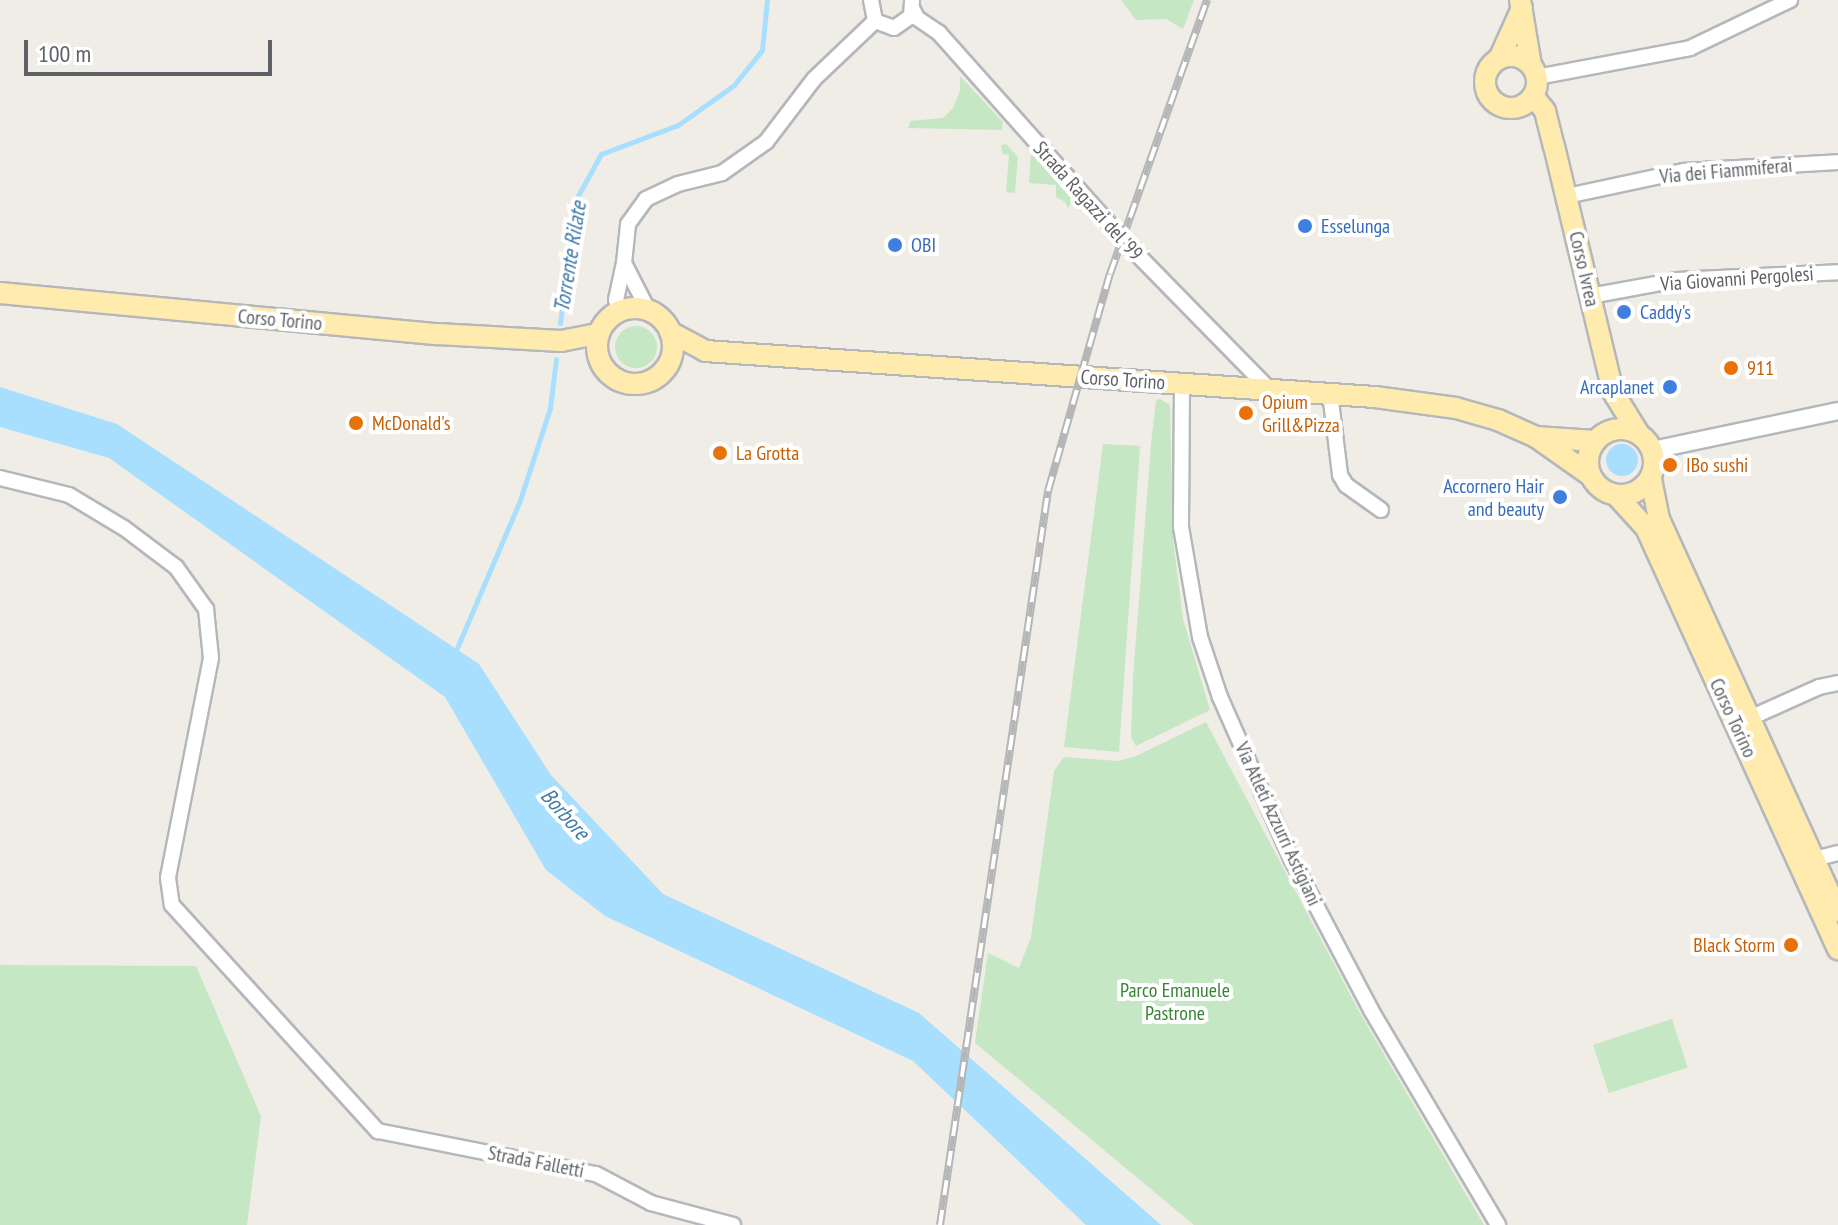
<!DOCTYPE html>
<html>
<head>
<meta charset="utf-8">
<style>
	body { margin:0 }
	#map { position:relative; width:1838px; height:1225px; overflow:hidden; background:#f0ede6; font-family:"PT Sans Narrow",sans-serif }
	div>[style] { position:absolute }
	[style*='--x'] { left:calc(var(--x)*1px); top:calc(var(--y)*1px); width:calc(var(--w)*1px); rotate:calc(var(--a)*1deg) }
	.green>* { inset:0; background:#c6e7c3; transform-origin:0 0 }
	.round { border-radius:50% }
	.water>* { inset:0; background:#a8dffe }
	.stream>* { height:5px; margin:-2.5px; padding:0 2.5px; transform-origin:2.5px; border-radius:2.5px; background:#a8dffe }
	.roads { filter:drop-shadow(2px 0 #b4b7bb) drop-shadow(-2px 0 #b4b7bb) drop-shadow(0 2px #b4b7bb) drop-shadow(0 -2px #b4b7bb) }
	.minor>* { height:14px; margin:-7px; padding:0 7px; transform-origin:7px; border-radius:7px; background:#fff }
	.tertiary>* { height:16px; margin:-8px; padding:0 8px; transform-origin:8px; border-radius:8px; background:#fff }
	.primary>* { height:20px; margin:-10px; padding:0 10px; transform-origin:10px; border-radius:10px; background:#feebad }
	.primary>.ring { margin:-10px; padding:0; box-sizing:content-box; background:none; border:20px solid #feebad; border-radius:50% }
	.rail>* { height:8px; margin-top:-4px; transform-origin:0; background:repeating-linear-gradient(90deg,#fff 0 15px,#b5b6b6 0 30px); box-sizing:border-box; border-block:2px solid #b5b6b6 }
	.dots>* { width:22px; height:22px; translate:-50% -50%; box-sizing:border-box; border:4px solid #fff; border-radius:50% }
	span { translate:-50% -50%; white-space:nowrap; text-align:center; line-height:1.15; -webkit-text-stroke:8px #fff; paint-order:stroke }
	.street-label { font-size:20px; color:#5e6266 }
	.shop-label { font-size:20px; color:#366cbe }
	.left { translate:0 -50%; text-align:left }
	.right { translate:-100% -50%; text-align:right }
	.food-label { font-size:20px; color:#c56008 }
	.park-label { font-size:20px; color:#388536 }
	.water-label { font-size:22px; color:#417ba8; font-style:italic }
	.scale { position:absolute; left:24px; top:40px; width:248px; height:36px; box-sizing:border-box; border:4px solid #5e6266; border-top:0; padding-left:10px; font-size:24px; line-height:28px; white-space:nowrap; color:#5e6266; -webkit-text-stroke:6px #fff; paint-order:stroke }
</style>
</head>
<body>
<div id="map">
	<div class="green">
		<div style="clip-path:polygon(1121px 0,1194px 0,1183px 29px,1166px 19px,1136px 20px)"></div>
		<div style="clip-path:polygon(960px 76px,1003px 122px,1002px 130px,908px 128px,910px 121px,943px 118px,953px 108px,960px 91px)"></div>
		<div style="clip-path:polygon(1006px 144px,1018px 157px,1015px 193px,1006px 192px,1009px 155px,1003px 154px,1001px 145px)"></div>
		<div style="clip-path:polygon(1031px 153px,1074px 199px,1068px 208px,1065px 202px,1056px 197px,1056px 185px,1029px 183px)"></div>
		<div class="round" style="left:615px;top:326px;width:42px;height:42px"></div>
		<div style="clip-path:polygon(1160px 399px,1170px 405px,1173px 539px,1183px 619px,1210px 710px,1136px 746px,1131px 738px,1133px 677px,1151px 444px,1156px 400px)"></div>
		<div style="clip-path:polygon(1103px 444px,1140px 446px,1119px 752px,1064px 747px)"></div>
		<div style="clip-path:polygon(1206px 722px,1361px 1015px,1484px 1225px,1194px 1225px,975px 1043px,988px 953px,1019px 968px,1031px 937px,1054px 771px,1064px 757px,1118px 761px,1136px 756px)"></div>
		<div style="clip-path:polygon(0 965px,196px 966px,261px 1116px,247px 1225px,0 1225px)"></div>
		<div style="left:1672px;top:1019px;width:51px;height:83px;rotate:72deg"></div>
	</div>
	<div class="water">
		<div style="clip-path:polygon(0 387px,117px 424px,479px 664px,551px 775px,663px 894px,919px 1013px,1161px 1225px,1086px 1225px,913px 1061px,605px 916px,546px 870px,445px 697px,109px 458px,0 427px)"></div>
		<div class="round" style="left:1606px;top:444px;width:32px;height:32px"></div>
	</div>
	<div class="stream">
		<div style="--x:560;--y:323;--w:123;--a:-83"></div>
		<div style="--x:575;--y:201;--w:54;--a:-61"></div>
		<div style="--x:601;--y:154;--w:82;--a:-20.6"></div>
		<div style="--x:678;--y:125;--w:69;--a:-35.5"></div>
		<div style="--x:734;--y:85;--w:45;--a:-51.3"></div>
		<div style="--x:762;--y:50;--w:50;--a:-84.3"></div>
		<div style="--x:454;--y:655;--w:168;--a:-66.9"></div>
		<div style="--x:520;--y:500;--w:97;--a:-71.9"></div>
		<div style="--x:550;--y:408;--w:49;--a:-83"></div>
	</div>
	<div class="roads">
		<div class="minor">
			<div style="--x:871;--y:0;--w:21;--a:79"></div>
			<div style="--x:875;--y:21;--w:20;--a:20"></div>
			<div style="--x:894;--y:28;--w:21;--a:-35"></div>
			<div style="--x:911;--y:16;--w:16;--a:-86"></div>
			<div style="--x:913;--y:10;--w:9;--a:63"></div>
			<div style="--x:917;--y:18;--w:27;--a:34"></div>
			<div style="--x:939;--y:33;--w:285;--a:48.3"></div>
			<div style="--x:1129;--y:246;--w:200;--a:45.6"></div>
			<div style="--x:1537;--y:77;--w:156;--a:-10.7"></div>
			<div style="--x:1690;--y:48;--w:111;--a:-25.6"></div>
			<div style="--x:1567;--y:196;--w:120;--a:-12.1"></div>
			<div style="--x:1684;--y:171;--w:154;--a:-3.3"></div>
			<div style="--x:624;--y:263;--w:39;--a:-84"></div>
			<div style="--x:628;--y:224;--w:31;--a:-54"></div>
			<div style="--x:646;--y:199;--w:35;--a:-25"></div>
			<div style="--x:678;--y:184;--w:45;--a:-14"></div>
			<div style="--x:722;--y:173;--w:54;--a:-35.2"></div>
			<div style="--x:766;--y:142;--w:79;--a:-52.7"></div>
			<div style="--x:814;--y:79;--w:84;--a:-43.6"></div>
			<div style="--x:1590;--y:296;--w:88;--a:-10.4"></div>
			<div style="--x:1677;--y:280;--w:161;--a:-2.8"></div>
			<div style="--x:620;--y:311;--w:12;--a:-110"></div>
			<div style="--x:616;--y:300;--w:38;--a:-78"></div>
			<div style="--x:624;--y:263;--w:53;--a:62.9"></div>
			<div style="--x:1182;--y:384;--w:143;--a:90.4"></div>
			<div style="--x:1181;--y:527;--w:112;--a:80.2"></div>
			<div style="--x:1200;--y:637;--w:63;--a:71.6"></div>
			<div style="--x:1220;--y:697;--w:178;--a:66.2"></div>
			<div style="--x:1292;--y:860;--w:170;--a:62.2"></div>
			<div style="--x:1371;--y:1010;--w:250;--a:59.4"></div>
			<div style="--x:1330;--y:393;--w:83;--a:83"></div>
			<div style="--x:1340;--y:475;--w:12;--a:59"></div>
			<div style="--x:1346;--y:485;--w:43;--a:35.5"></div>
			<div style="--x:0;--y:478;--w:71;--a:13.8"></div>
			<div style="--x:69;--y:495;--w:64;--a:31"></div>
			<div style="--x:124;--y:528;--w:65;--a:36.9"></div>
			<div style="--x:176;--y:567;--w:52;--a:54.5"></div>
			<div style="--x:206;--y:609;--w:49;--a:84.2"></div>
			<div style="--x:211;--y:658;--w:224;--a:101.1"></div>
			<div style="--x:168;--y:878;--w:27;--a:82"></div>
			<div style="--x:172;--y:905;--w:306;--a:47.7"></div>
			<div style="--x:378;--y:1131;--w:222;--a:11.2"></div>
			<div style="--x:596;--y:1174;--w:62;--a:27.8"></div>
			<div style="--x:651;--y:1203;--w:85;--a:15"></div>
			<div style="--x:1750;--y:718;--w:76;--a:-24.2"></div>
			<div style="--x:1819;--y:687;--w:19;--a:-12"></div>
			<div style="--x:1814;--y:859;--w:25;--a:-14"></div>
		</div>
		<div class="tertiary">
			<div style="--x:1653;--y:450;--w:189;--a:-11.9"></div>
		</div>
		<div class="primary">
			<div style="--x:1520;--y:0;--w:66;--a:80.4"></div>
			<div class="ring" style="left:1485px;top:56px;width:32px;height:32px"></div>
			<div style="--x:1499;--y:59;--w:56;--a:-65.7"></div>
			<div style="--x:1533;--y:96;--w:19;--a:51"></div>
			<div style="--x:1545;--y:111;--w:36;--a:76"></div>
			<div style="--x:1554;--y:146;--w:253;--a:76.5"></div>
			<div style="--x:1613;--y:392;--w:49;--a:58.2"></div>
			<div style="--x:0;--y:293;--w:439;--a:5.4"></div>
			<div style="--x:437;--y:334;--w:124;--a:3.2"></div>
			<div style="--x:561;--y:341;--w:38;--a:-11"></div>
			<div class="ring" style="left:597px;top:308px;width:56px;height:56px"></div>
			<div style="--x:670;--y:332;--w:40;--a:28"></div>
			<div style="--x:705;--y:351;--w:672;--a:3.93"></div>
			<div style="--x:1375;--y:397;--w:82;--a:7.7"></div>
			<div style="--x:1456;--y:408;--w:44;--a:15.9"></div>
			<div style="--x:1498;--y:420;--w:42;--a:24.1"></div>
			<div style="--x:1536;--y:437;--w:66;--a:35.1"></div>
			<div class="ring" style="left:1588px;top:429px;width:46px;height:46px"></div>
			<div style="--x:1536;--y:437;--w:59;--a:3.9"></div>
			<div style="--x:1651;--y:479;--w:41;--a:78.7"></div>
			<div style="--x:1659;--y:519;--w:431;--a:65.5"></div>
			<div style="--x:1616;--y:495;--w:45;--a:47.7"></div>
			<div style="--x:1646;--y:528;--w:463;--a:65.5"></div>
		</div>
	</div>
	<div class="rail">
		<div style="--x:940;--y:1225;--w:742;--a:-81.63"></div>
		<div style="--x:1048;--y:491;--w:226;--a:-74.1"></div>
		<div style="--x:1110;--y:274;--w:291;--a:-70.5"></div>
	</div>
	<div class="dots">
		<div style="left:1305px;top:226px;background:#3f7fe0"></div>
		<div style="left:895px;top:245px;background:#3f7fe0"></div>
		<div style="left:1624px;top:312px;background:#3f7fe0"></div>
		<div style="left:1731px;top:368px;background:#e8710a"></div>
		<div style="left:1670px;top:387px;background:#3f7fe0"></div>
		<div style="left:1246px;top:413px;background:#e8710a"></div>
		<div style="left:356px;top:423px;background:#e8710a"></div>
		<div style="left:720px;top:453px;background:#e8710a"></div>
		<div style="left:1670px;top:465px;background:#e8710a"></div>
		<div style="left:1560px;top:497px;background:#3f7fe0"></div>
		<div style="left:1791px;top:945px;background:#e8710a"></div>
	</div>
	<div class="street-label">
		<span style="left:1726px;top:171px;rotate:-5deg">Via dei Fiammiferai</span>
		<span style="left:1088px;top:201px;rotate:48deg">Strada Ragazzi del '99</span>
		<span style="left:1584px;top:269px;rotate:77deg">Corso Ivrea</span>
		<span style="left:1737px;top:279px;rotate:-4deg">Via Giovanni Pergolesi</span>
		<span style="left:280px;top:320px;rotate:5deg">Corso Torino</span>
		<span style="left:1123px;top:380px;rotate:4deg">Corso Torino</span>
		<span style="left:1733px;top:718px;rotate:65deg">Corso Torino</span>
		<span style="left:1278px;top:824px;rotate:65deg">Via Atleti Azzurri Astigiani</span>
		<span style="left:536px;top:1162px;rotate:11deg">Strada Falletti</span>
	</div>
	<div class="shop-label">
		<span class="left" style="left:1321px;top:226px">Esselunga</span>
		<span class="left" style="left:911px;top:245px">OBI</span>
		<span class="left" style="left:1640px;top:312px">Caddy's</span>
		<span class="right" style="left:1654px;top:387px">Arcaplanet</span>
		<span class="right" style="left:1544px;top:498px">Accornero Hair<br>and beauty</span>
	</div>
	<div class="food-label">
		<span class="left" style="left:1747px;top:368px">911</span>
		<span class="left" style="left:1262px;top:414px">Opium<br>Grill&amp;Pizza</span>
		<span class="left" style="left:372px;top:423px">McDonald's</span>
		<span class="left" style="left:736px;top:453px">La Grotta</span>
		<span class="left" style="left:1686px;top:465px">IBo sushi</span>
		<span class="right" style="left:1775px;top:945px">Black Storm</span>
	</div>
	<div class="park-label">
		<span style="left:1175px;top:1002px">Parco Emanuele<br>Pastrone</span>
	</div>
	<div class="water-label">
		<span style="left:570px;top:257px;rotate:-81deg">Torrente Rilate</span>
		<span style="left:565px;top:814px;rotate:48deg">Borbore</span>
	</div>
	<div class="scale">100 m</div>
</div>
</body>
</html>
